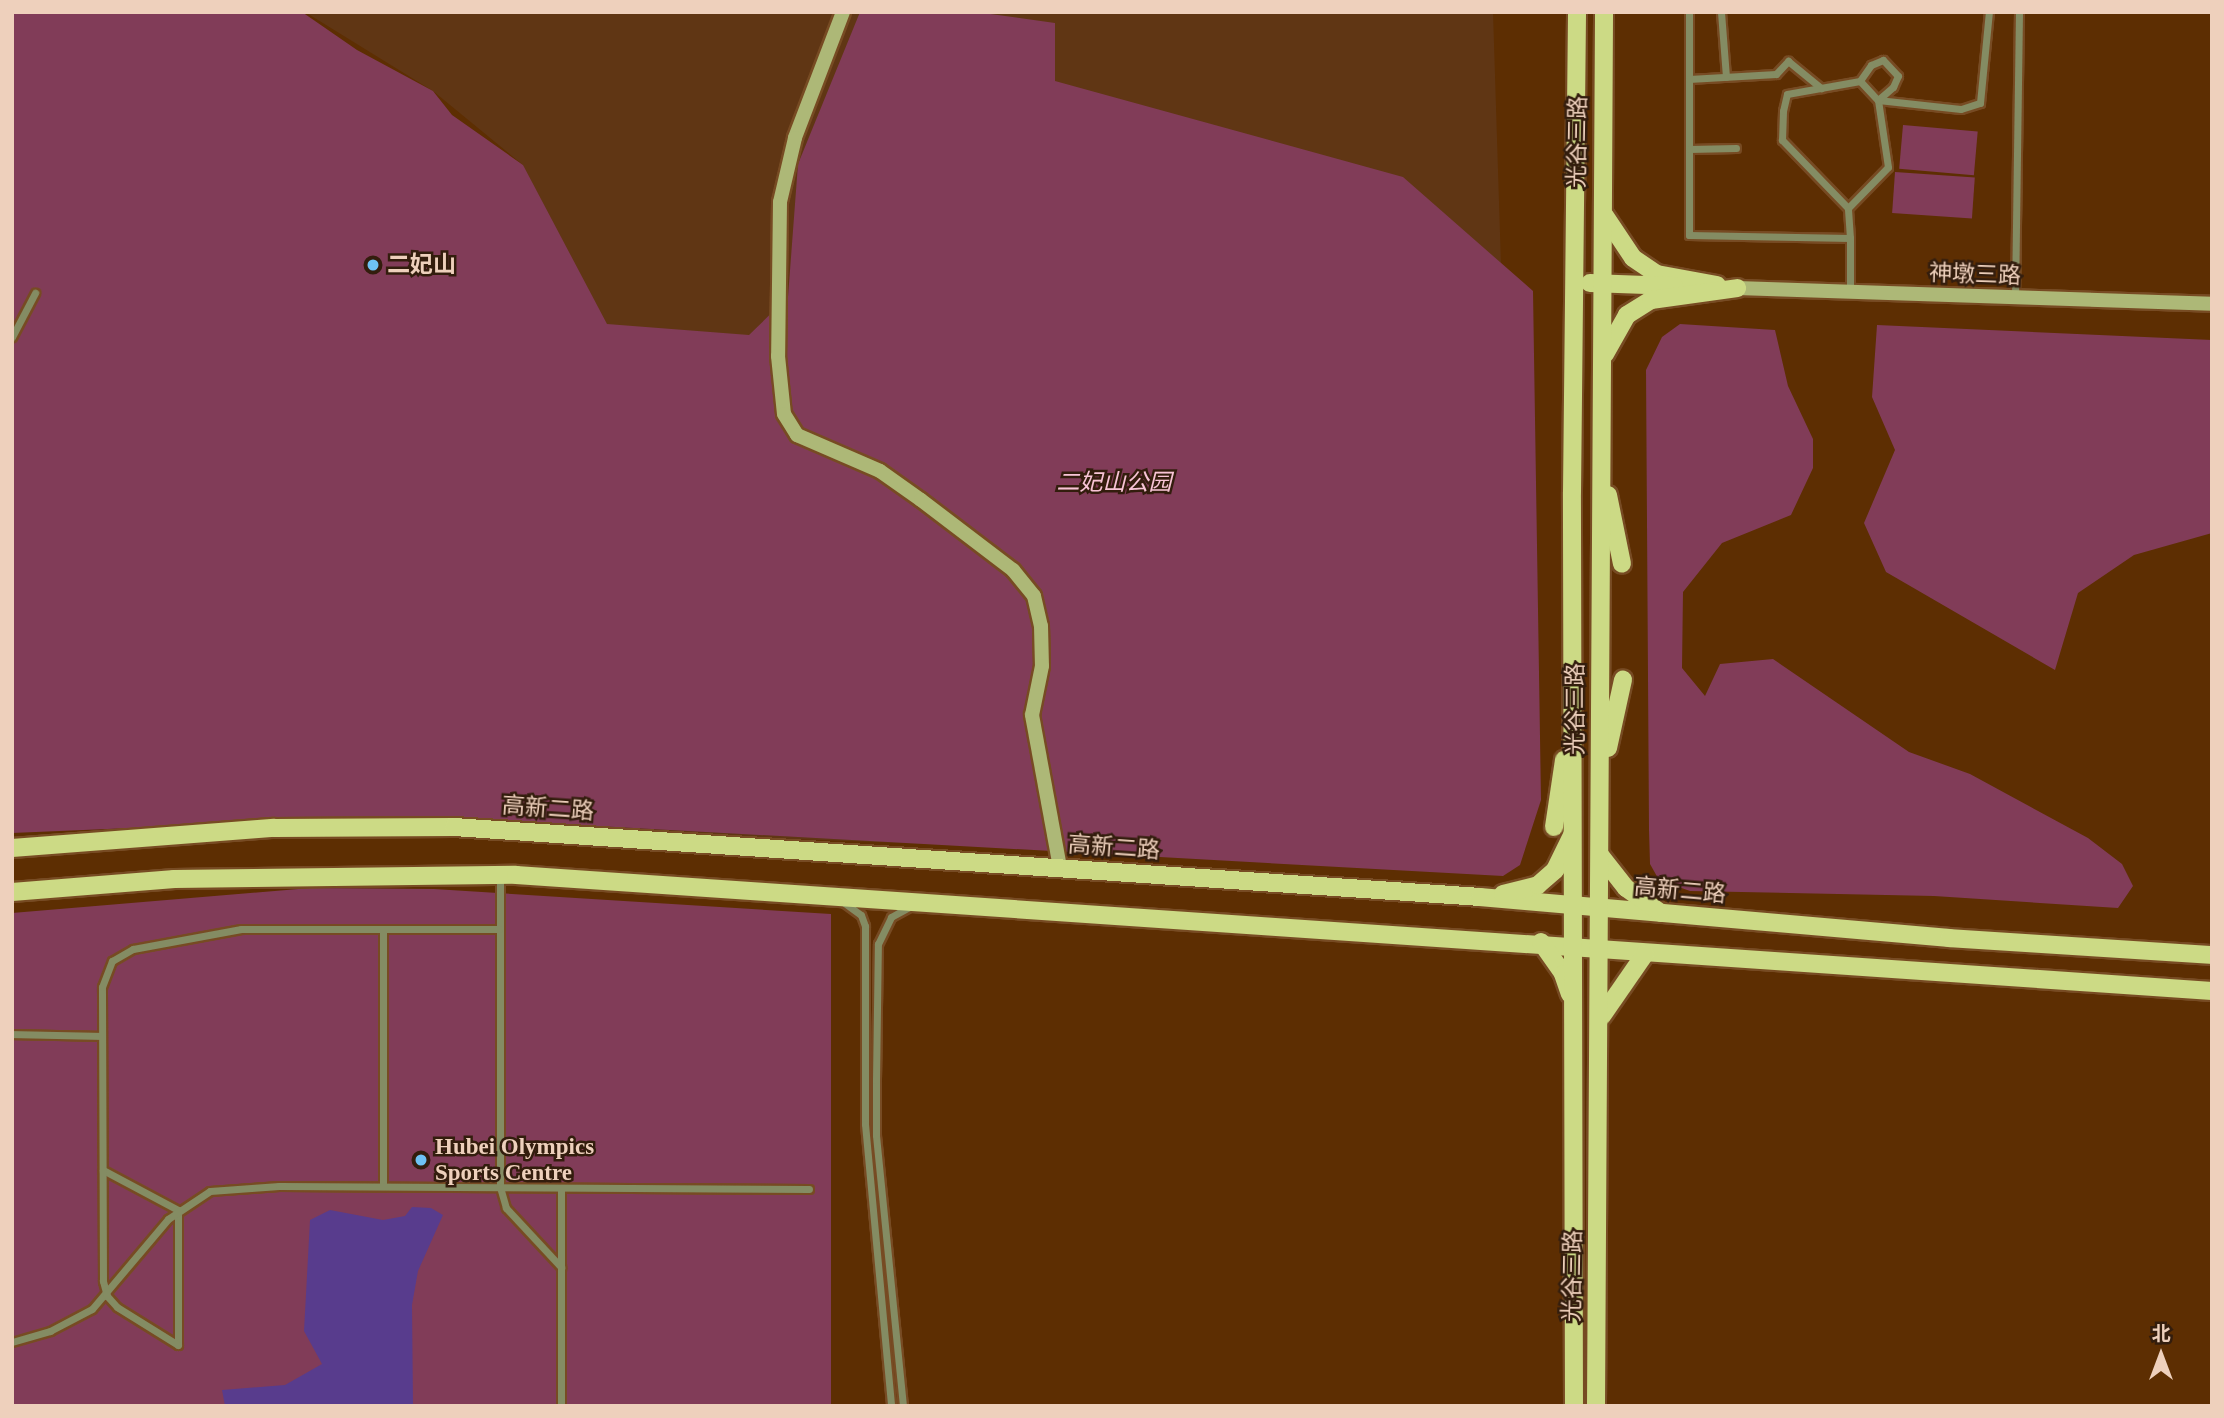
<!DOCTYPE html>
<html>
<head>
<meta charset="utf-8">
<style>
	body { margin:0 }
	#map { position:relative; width:2224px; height:1418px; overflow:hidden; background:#5d2e02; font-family:"Times New Roman","Noto Sans SC",serif }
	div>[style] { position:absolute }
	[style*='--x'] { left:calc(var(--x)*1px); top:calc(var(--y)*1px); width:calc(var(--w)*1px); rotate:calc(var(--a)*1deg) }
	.built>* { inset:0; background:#603614 }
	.green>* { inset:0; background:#813c58; transform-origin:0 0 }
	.water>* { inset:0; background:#583c8d }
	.roads { filter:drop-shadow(2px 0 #774b23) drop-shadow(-2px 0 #774b23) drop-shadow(0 2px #774b23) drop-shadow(0 -2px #774b23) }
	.street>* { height:7px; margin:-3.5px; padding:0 3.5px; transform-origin:3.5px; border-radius:3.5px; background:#848c63 }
	.secondary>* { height:14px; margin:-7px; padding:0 7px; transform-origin:7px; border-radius:7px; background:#adb877 }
	.primary>* { height:18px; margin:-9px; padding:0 9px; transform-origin:9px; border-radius:9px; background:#ccda85 }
	.dots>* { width:19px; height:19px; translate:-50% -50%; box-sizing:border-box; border:4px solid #331d0d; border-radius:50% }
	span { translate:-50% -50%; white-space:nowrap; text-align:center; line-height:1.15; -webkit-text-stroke:5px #331d0d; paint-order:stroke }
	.street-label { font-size:23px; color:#eed0bc }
	.poi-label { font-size:23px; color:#eed0bc; font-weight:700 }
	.left { translate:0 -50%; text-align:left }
	.park-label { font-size:23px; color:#f8c4d6; font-style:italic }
	.frame { position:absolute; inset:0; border:14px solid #eed0bc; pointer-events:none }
	.north { position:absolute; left:2126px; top:1320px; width:70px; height:70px; -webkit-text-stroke:5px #331d0d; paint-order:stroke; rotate:0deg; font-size:19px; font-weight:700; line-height:28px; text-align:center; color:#eed0bc }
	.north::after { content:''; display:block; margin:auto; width:24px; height:32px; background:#eed0bc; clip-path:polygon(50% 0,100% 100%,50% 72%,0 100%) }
</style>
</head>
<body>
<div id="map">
	<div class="built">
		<div style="clip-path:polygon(305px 12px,1493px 12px,1520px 865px,454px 827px,572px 400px,523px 165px,433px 91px)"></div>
	</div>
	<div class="green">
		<div style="clip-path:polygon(12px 12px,302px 12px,357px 50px,433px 91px,452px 115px,523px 165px,607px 324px,749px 335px,788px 297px,798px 164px,860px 12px,976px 12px,1055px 23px,1055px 81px,1403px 177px,1533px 291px,1541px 800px,1520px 865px,1503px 876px,417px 816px,12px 833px)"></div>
		<div style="left:1903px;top:125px;width:75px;height:44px;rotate:5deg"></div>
		<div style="left:1895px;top:172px;width:80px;height:41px;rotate:4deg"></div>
		<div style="clip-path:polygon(1680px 324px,1775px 330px,1788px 386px,1813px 439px,1813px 468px,1791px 515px,1722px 543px,1683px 592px,1682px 668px,1705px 696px,1720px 664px,1773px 659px,1909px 752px,1970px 774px,2088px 838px,2122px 864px,2133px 886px,2118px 908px,1934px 896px,1690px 891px,1659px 880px,1650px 864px,1649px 830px,1646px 370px,1662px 337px)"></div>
		<div style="clip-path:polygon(1877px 325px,2212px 340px,2212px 533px,2134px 555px,2078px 593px,2055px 670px,1886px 572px,1864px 523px,1895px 450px,1872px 397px)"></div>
		<div style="clip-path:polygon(310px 888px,434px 889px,831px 914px,831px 1406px,12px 1406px,12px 913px)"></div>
	</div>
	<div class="water">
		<div style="clip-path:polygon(412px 1207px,431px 1208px,443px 1215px,418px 1271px,412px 1305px,413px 1406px,225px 1406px,222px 1390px,285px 1385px,322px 1364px,304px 1331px,310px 1220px,330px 1210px,383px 1220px,405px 1216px)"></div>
	</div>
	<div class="roads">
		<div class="street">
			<div style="--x:1689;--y:12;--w:223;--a:90"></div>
			<div style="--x:1689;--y:235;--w:161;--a:1.1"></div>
			<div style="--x:1850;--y:238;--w:54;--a:90"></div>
			<div style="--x:1721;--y:12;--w:65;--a:85.6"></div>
			<div style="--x:1689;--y:79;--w:87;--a:-3.3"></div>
			<div style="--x:1776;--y:74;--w:18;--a:-47"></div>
			<div style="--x:1788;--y:61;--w:43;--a:39.3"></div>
			<div style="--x:1689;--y:149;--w:47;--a:-1.2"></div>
			<div style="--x:1848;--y:208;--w:57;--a:-45.7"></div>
			<div style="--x:1888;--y:167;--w:68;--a:-98.5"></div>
			<div style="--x:1878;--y:100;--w:83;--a:6.2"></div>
			<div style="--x:1961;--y:109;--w:20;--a:-18"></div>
			<div style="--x:1980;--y:103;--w:91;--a:-84.4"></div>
			<div style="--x:1850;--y:238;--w:30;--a:-94"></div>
			<div style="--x:1848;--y:208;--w:95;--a:-134.1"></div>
			<div style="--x:1782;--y:140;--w:29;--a:-88"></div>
			<div style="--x:1783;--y:111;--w:17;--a:-77"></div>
			<div style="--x:1787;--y:94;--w:74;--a:-10.1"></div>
			<div style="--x:1860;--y:81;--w:26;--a:47"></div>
			<div style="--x:1878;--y:100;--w:20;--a:-41"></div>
			<div style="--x:1893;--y:87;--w:12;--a:-66"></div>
			<div style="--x:1898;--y:76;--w:22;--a:-133"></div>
			<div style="--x:1883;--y:60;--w:13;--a:157"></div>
			<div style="--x:1871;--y:65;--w:19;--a:125"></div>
			<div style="--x:2015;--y:298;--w:286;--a:-89.2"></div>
			<div style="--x:12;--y:337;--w:50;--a:-62.4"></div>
			<div style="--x:500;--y:877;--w:310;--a:90"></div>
			<div style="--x:500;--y:1187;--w:22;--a:74"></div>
			<div style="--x:506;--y:1208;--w:81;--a:47"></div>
			<div style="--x:843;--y:902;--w:22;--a:36"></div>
			<div style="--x:861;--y:915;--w:12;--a:70"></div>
			<div style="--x:865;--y:926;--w:198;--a:90"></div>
			<div style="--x:865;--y:1124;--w:283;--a:84.7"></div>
			<div style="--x:12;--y:1034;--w:89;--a:1.3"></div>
			<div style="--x:103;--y:1170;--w:85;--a:28.1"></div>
			<div style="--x:178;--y:1210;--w:135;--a:90"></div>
			<div style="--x:383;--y:1186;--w:257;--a:-90"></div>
			<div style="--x:12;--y:1342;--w:40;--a:-16"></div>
			<div style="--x:50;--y:1331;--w:47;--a:-27.6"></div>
			<div style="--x:92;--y:1309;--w:118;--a:-49.8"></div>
			<div style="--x:168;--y:1219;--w:50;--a:-33.7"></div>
			<div style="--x:210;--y:1191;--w:69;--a:-4.1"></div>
			<div style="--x:279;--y:1186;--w:530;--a:0.32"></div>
			<div style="--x:178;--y:1345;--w:72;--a:-148.1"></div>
			<div style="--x:117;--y:1307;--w:15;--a:-132"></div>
			<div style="--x:107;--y:1296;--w:16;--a:-105"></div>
			<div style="--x:103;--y:1281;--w:294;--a:-90.2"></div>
			<div style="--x:102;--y:987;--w:28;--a:-69"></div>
			<div style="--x:112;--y:961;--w:24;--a:-30"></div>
			<div style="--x:133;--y:949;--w:110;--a:-10.5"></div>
			<div style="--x:241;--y:929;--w:258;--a:0"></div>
			<div style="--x:561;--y:1406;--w:218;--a:-90"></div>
			<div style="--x:903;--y:1406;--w:272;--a:-95.7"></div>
			<div style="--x:876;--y:1135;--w:55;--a:-90"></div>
			<div style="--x:876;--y:1080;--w:136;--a:-89.2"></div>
			<div style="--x:878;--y:944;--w:30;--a:-64"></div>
			<div style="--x:891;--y:917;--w:21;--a:-29"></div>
		</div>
		<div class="secondary">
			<div style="--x:843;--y:12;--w:135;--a:110.9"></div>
			<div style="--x:795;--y:138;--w:66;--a:103.2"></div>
			<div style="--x:780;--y:202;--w:154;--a:90.7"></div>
			<div style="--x:778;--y:356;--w:58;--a:84.1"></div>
			<div style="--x:784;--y:414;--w:25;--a:58"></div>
			<div style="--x:797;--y:435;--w:90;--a:23.4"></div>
			<div style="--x:880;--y:471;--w:50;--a:35.3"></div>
			<div style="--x:921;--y:500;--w:116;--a:37.3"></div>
			<div style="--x:1013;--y:570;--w:33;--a:51"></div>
			<div style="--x:1034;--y:596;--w:31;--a:77"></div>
			<div style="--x:1041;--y:626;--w:40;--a:88.6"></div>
			<div style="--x:1042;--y:666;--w:50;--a:101.5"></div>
			<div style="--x:1032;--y:715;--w:156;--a:79.6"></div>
			<div style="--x:1737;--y:288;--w:475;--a:1.9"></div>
		</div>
		<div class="primary">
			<div style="--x:1605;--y:216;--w:50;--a:56.3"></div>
			<div style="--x:1633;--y:258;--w:29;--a:34"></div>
			<div style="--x:1657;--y:274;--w:61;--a:10.4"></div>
			<div style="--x:1590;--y:283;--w:84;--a:2"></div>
			<div style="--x:1605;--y:354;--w:45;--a:-60.6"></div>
			<div style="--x:1627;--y:315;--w:28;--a:-32"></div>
			<div style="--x:1651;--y:300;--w:87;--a:-7.9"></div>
			<div style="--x:1608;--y:495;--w:70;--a:78.5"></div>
			<div style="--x:1608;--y:748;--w:70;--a:-77.6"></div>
			<div style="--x:1554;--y:827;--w:68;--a:-81.5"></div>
			<div style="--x:12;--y:848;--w:263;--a:-4.4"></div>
			<div style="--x:274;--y:828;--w:180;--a:-0.3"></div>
			<div style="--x:454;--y:827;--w:1028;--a:3.9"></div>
			<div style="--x:1480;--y:897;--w:471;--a:5"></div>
			<div style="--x:1949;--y:938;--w:264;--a:3.7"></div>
			<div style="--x:1600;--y:855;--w:42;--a:51.8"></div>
			<div style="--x:1626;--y:888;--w:43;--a:35.5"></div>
			<div style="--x:12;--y:892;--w:163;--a:-4.6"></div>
			<div style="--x:174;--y:879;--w:342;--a:-0.7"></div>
			<div style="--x:516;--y:875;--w:1700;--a:3.91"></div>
			<div style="--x:1503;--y:894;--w:36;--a:-14"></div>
			<div style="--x:1538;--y:885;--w:23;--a:-41"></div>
			<div style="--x:1555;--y:870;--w:39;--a:-64"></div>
			<div style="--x:1541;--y:942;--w:39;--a:55"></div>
			<div style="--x:1563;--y:974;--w:21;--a:71"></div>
			<div style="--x:1602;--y:1016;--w:75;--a:-55.3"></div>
			<div style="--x:1574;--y:1406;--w:914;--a:-90.13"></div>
			<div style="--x:1572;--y:492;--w:480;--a:-89.4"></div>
			<div style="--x:1596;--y:1406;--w:1394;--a:-89.67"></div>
		</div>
	</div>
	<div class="dots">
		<div style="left:373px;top:265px;background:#6ec2f3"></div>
		<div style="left:421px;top:1160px;background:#6ec2f3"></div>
	</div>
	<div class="street-label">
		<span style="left:1578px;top:142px;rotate:-89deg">光谷三路</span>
		<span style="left:1975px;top:275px;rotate:2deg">神墩三路</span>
		<span style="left:1576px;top:709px;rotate:-90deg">光谷三路</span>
		<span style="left:548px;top:809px;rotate:4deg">高新二路</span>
		<span style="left:1114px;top:848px;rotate:4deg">高新二路</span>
		<span style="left:1680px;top:891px;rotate:5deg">高新二路</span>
		<span style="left:1573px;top:1276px;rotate:-89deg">光谷三路</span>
	</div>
	<div class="poi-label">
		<span class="left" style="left:387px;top:265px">二妃山</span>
		<span class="left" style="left:435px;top:1160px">Hubei Olympics<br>Sports Centre</span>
	</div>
	<div class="park-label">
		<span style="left:1114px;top:483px">二妃山公园</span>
	</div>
	<div class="frame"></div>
	<div class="north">北</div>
</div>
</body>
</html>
